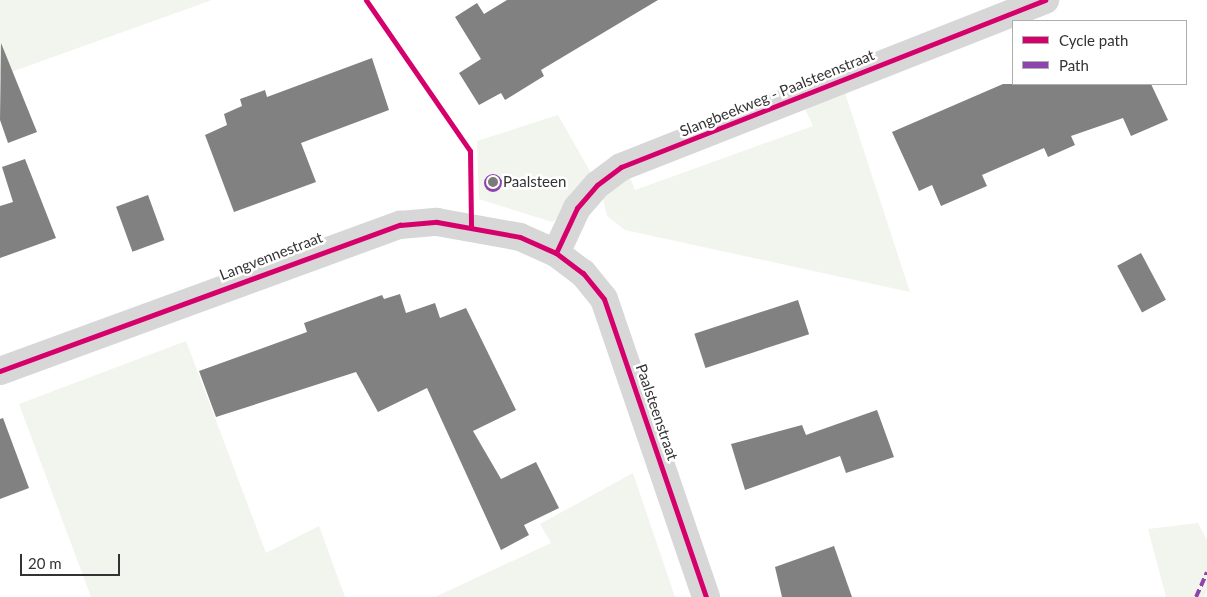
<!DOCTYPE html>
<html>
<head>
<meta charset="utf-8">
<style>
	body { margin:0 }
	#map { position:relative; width:1207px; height:597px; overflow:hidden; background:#fff; font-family:Lato,sans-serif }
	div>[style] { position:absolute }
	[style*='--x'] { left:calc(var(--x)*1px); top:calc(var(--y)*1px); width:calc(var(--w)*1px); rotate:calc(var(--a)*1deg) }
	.green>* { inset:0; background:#f1f5ed }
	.building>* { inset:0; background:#818181; transform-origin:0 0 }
	.minor>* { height:28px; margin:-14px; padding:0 14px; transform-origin:14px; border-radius:14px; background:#d7d7d7 }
	.quiet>* { height:4px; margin-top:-2px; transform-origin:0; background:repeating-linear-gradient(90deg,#8e44ad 0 8px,transparent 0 12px) }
	.quiet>.ring { margin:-2px; padding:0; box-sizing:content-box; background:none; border:4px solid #8e44ad; border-radius:50% }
	.cycleway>* { height:5px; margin:-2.5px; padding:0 2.5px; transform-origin:2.5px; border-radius:2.5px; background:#d6006c }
	.dots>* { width:14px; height:14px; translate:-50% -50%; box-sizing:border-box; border:2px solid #fff; border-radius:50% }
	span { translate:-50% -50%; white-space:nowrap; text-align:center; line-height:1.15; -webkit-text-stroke:5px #fff; paint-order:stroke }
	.street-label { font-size:15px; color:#333 }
	.poi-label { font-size:15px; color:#333 }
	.left { translate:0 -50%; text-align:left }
	.legend { position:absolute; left:1012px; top:20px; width:175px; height:65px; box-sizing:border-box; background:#fff; border:1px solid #adadad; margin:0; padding:6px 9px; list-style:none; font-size:15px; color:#333 }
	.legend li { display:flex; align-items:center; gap:10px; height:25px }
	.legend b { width:25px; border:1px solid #adadad }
	.scale { position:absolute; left:20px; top:554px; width:100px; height:22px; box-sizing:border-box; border:2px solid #333; border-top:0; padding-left:6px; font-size:15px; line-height:18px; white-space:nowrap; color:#333; -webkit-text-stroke:4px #fff; paint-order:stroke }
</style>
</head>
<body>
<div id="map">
	<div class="green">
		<div style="clip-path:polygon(0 0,212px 0,0 76px)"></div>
		<div style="clip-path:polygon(845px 93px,910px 292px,625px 230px,607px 216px,603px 199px,629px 175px,635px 190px,813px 126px,805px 109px)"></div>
		<div style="clip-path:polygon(558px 115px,591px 173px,560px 217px,552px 222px,479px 199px,477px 141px)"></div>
		<div style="clip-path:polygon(186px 341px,266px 553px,319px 526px,345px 597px,91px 597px,19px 404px)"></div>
		<div style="clip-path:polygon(633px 473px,675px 597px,435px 597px,551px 543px,540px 524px)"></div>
		<div style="clip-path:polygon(1198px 523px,1207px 540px,1207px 590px,1204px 597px,1166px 597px,1148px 529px)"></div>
	</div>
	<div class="building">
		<div style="clip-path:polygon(507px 0,658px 0,541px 70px,544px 76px,505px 100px,501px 93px,479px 105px,459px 73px,481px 59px,455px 17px,477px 3px,484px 14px)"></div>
		<div style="clip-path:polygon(1px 43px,37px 132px,8px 143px,0 120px)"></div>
		<div style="clip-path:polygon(372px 58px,389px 110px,301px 143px,316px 182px,234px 212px,205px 135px,227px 125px,224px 114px,242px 106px,240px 99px,265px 90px,267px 97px)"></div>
		<div style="clip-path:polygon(1003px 84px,1151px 84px,1168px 120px,1131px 136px,1123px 118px,1071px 136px,1075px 145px,1048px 157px,1044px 148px,982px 175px,987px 186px,941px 206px,932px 185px,919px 191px,892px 132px)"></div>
		<div style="clip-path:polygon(25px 159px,56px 238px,0 258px,0 206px,13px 202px,2px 167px)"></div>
		<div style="left:148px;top:195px;width:48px;height:34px;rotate:70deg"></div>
		<div style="left:1141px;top:253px;width:53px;height:27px;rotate:62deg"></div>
		<div style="clip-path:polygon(400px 294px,406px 313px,435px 303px,440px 318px,466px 308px,516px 410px,473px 431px,501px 479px,536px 462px,559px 508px,524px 525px,529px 535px,501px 550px,427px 388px,378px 412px,356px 372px,216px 417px,199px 371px,307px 332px,304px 323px,382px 295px,384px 299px)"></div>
		<div style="left:798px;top:300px;width:36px;height:109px;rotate:72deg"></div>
		<div style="clip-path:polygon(877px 410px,894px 457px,846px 473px,840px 456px,745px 490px,731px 444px,802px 425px,806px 435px)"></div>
		<div style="clip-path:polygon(3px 418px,29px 488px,0 499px,0 419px)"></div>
		<div style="clip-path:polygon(834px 546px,852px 597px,782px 597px,775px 567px)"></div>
	</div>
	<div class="minor">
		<div style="--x:556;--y:253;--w:50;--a:-65"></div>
		<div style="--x:577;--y:208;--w:30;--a:-49"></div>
		<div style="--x:597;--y:185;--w:30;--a:-37"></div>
		<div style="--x:621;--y:167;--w:456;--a:-21.5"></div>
		<div style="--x:0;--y:371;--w:426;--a:-20.1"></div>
		<div style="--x:400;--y:225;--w:37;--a:-5"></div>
		<div style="--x:437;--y:222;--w:84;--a:10.2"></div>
		<div style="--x:520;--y:237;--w:39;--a:24"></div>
		<div style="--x:556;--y:253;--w:34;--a:37"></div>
		<div style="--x:583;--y:273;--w:33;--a:51"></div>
		<div style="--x:604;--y:299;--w:315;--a:71.1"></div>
	</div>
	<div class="quiet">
		<div class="ring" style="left:486px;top:176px;width:10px;height:10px"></div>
		<div style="--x:501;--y:182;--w:29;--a:-2"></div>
		<div style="--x:1196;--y:597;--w:27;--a:-66"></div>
	</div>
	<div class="cycleway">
		<div style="--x:366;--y:0;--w:183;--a:55.4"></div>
		<div style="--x:470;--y:151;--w:75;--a:89.2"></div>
		<div style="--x:556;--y:253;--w:50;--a:-65"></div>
		<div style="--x:577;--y:208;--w:30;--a:-49"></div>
		<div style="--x:597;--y:185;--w:30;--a:-37"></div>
		<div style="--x:621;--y:167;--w:456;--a:-21.5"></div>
		<div style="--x:0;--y:371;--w:426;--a:-20.1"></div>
		<div style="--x:400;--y:225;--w:37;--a:-5"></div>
		<div style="--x:437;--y:222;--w:84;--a:10.2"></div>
		<div style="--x:520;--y:237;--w:39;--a:24"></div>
		<div style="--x:556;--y:253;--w:34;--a:37"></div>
		<div style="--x:583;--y:273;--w:33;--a:51"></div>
		<div style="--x:604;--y:299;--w:315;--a:71.1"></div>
	</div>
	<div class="dots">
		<div style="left:493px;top:182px;background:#7a7a7a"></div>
	</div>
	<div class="street-label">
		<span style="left:777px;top:93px;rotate:-22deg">Slangbeekweg - Paalsteenstraat</span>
		<span style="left:271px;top:256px;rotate:-21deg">Langvennestraat</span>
		<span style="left:657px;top:412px;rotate:71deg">Paalsteenstraat</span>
	</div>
	<div class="poi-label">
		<span class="left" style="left:503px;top:182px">Paalsteen</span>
	</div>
	<ul class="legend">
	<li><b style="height:6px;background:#d6006c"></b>Cycle path</li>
	<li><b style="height:6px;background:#8e44ad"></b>Path</li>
	</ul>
	<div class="scale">20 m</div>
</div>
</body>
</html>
